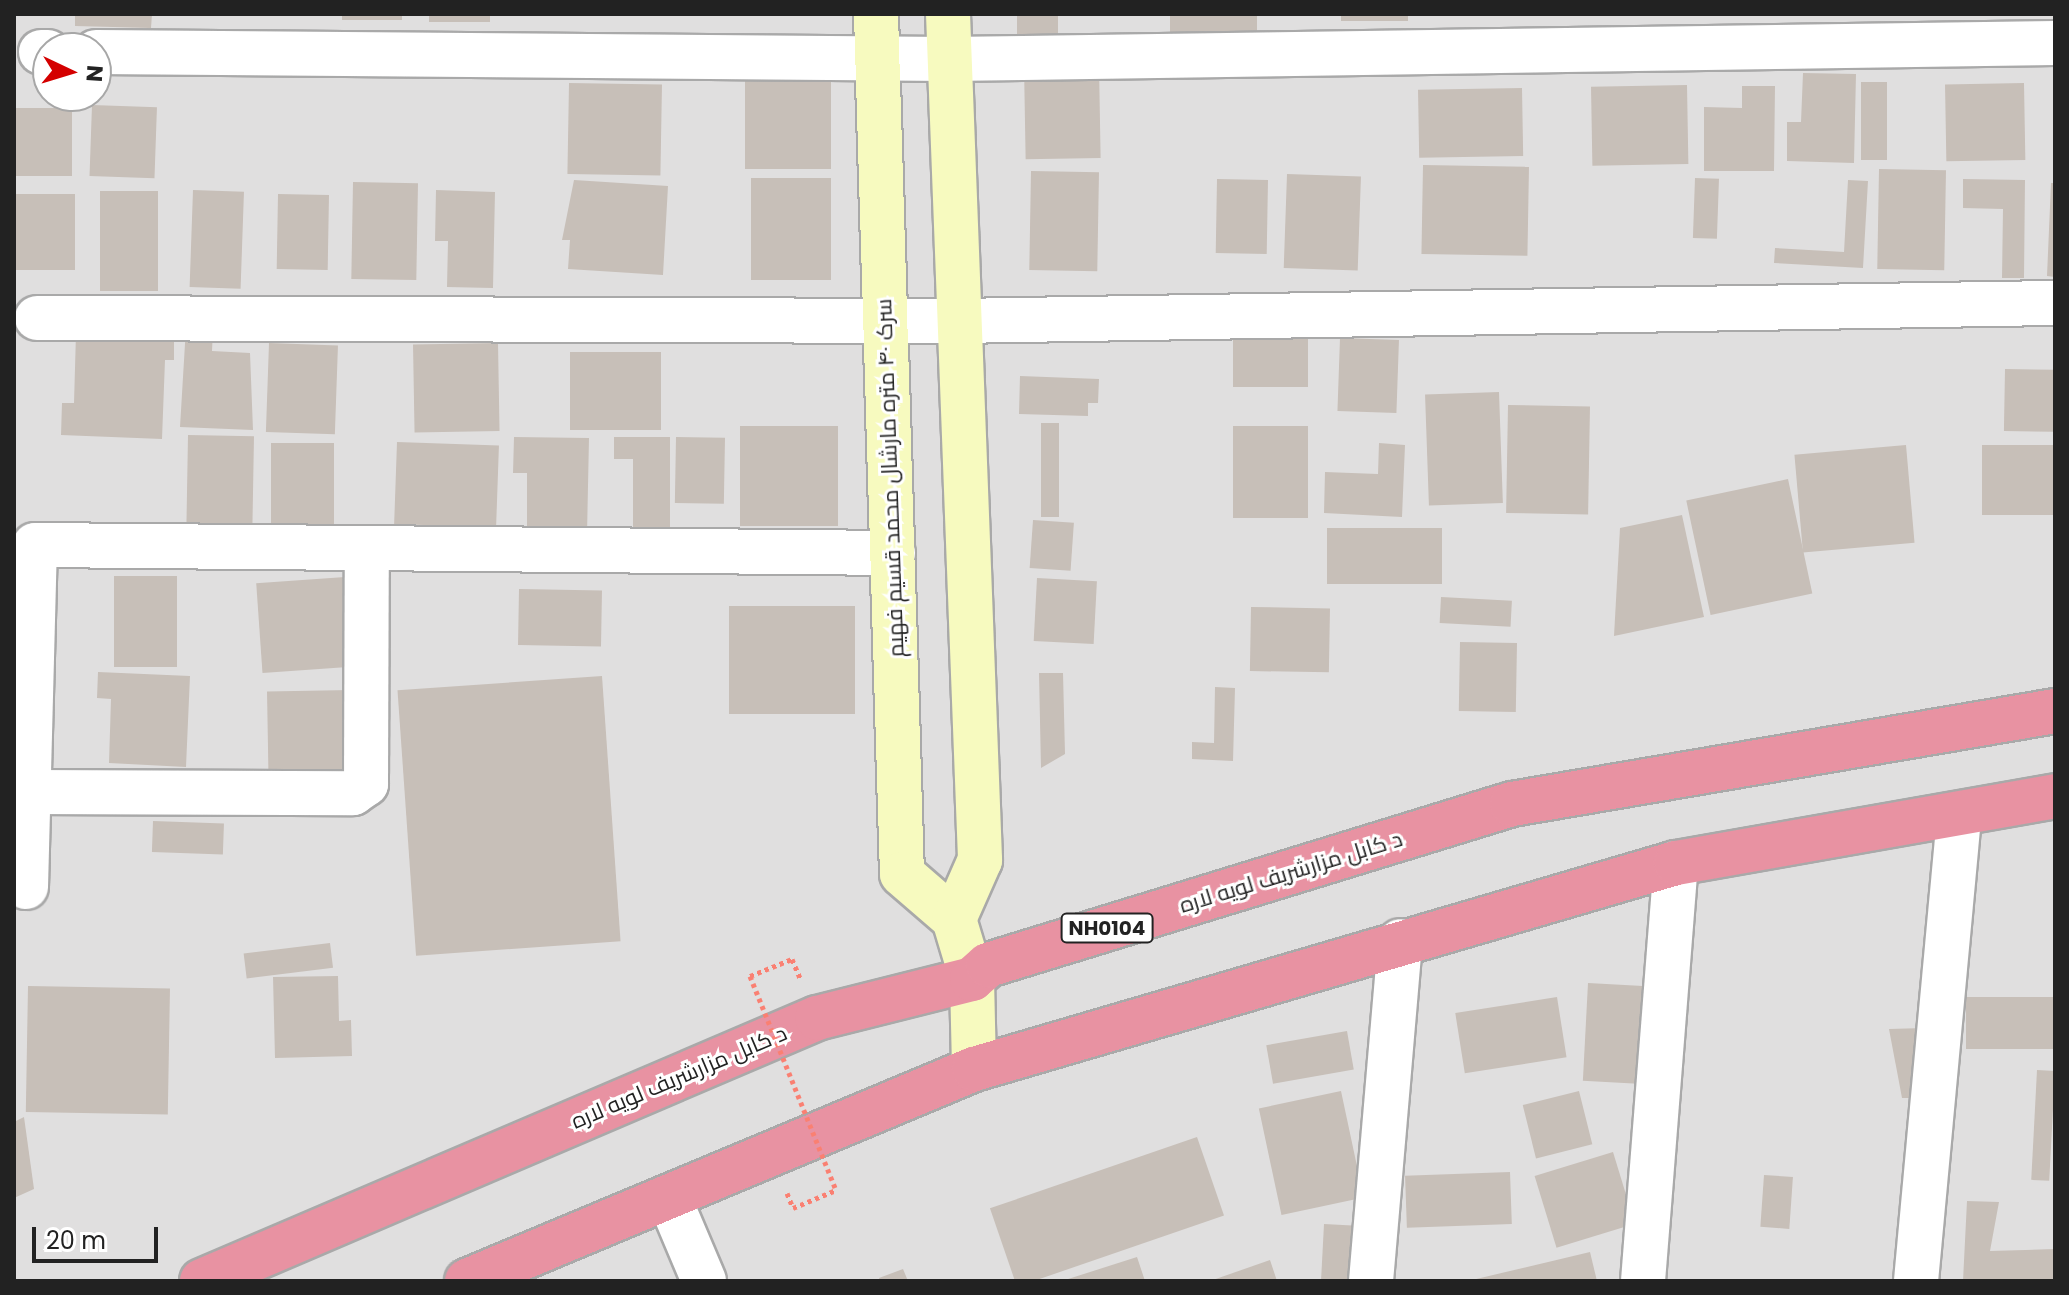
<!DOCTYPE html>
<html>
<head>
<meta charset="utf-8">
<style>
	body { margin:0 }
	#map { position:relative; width:2069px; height:1295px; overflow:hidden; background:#f2efe9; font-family:Poppins,Cairo,sans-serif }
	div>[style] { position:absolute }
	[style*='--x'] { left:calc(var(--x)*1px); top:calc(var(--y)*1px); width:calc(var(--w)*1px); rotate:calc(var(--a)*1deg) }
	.residential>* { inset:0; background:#e0dfdf }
	.building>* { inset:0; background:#c7bfb8; transform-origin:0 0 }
	.path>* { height:5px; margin-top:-2.5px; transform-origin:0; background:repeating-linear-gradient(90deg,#fa8072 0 4px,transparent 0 8px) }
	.roads { filter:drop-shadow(2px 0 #a9a9a9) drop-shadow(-2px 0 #a9a9a9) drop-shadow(0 2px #a9a9a9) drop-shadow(0 -2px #a9a9a9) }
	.street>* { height:44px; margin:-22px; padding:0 22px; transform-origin:22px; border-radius:22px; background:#fff }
	.secondary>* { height:44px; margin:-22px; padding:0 22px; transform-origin:22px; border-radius:22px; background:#f7fabf }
	.highway>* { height:44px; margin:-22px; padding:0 22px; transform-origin:22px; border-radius:22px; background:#e892a2 }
	.path-bridge>* { height:5px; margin-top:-2.5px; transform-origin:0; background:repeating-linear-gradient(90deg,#fa8072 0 4px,transparent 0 8px) }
	span { translate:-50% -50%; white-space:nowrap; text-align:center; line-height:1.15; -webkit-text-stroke:6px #fff; paint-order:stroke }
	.shield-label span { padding:2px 6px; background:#fff; border:2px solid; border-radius:6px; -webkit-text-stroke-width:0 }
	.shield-label { font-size:20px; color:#222; font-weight:700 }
	.street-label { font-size:22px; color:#222 }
	.frame { position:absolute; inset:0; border:16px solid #222; pointer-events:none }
	.north { position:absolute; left:32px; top:32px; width:80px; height:80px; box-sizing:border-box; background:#fff; border:2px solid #a7a7a7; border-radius:50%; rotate:94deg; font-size:22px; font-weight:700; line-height:32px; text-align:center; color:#222 }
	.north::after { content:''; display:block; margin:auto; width:28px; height:36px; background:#d40000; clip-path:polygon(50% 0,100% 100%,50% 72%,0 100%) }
	.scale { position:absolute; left:32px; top:1227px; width:126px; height:36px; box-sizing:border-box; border:4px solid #222; border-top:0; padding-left:10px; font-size:24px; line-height:28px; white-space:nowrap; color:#222; -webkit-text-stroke:6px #fff; paint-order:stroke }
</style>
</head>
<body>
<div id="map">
	<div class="residential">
		<div style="clip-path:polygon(evenodd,14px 14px,2055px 14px,2055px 1281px,14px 1281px,14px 14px,48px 48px,96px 48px,96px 96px,48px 96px,48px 48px)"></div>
	</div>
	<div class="building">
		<div style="clip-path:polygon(75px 14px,152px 14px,151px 28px,75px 26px)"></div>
		<div style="left:342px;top:14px;width:60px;height:6px"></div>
		<div style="left:429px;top:14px;width:61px;height:8px"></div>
		<div style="left:1017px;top:14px;width:41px;height:22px"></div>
		<div style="left:1170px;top:14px;width:87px;height:28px"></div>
		<div style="left:1341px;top:14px;width:67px;height:7px"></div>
		<div style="left:1099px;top:65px;width:93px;height:75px;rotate:89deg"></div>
		<div style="clip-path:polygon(1803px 73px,1856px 74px,1854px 163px,1787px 161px,1787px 122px,1801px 122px)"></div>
		<div style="left:745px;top:77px;width:86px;height:92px"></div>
		<div style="left:1861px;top:82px;width:26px;height:78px"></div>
		<div style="left:569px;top:83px;width:93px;height:91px;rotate:1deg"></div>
		<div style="left:2024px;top:83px;width:77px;height:79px;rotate:89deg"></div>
		<div style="left:1687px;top:85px;width:79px;height:96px;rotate:89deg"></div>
		<div style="clip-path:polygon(1742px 86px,1775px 86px,1774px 171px,1704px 171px,1704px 107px,1742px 108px)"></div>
		<div style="left:1522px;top:88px;width:68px;height:104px;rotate:89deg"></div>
		<div style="left:92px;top:105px;width:65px;height:71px;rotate:2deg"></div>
		<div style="left:14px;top:108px;width:58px;height:68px"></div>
		<div style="left:1423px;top:165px;width:106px;height:89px;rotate:1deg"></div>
		<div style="left:1879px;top:169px;width:67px;height:100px;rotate:1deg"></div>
		<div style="left:1031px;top:171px;width:68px;height:99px;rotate:1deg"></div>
		<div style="left:1287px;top:174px;width:74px;height:94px;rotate:2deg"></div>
		<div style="left:751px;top:178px;width:80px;height:102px"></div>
		<div style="left:1695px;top:178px;width:24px;height:60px;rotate:2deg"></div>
		<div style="left:1217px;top:179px;width:51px;height:74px;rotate:1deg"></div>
		<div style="clip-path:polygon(1963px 179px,2025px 180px,2024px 278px,2002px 278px,2003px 209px,1963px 208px)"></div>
		<div style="clip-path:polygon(574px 180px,668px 186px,663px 275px,568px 269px,570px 240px,562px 240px)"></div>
		<div style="clip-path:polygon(1848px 180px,1868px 181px,1863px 268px,1774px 263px,1775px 248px,1844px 252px)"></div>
		<div style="left:353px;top:182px;width:65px;height:97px;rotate:1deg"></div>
		<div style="clip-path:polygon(2051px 183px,2055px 183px,2055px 277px,2047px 276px)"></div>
		<div style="left:193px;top:190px;width:51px;height:97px;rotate:2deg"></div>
		<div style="clip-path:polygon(436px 190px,495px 192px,493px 288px,447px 287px,448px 241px,435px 241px)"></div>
		<div style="left:100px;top:191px;width:58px;height:100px"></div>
		<div style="left:14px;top:194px;width:61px;height:76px"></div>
		<div style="left:278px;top:194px;width:51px;height:75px;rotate:1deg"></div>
		<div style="clip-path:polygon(186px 327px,213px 329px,212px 351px,250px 353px,253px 430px,180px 427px)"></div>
		<div style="clip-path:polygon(76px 333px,174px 336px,174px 360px,165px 360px,162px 439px,61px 435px,62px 403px,74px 403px)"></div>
		<div style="left:1233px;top:338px;width:75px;height:49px"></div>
		<div style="left:1340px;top:338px;width:59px;height:73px;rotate:2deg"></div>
		<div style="left:269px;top:343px;width:69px;height:89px;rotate:2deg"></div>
		<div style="left:498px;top:343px;width:88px;height:85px;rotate:89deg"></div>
		<div style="left:570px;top:352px;width:91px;height:78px"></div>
		<div style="left:2005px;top:369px;width:50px;height:62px;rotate:1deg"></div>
		<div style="clip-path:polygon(1020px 376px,1099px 379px,1098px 403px,1088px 403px,1088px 416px,1019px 414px)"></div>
		<div style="left:1499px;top:392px;width:111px;height:74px;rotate:88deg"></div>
		<div style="left:1508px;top:405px;width:82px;height:108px;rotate:1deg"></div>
		<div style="left:1041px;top:423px;width:18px;height:94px"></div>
		<div style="left:740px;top:426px;width:98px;height:100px"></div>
		<div style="left:1233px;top:426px;width:75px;height:92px"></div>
		<div style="left:188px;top:435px;width:66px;height:89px;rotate:1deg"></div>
		<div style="clip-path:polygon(514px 437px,589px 438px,587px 535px,527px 534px,527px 473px,513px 473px)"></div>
		<div style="clip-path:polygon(614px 437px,670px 437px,670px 536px,633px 536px,633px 459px,614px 459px)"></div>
		<div style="left:676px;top:437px;width:49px;height:66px;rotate:1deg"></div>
		<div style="left:397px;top:442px;width:102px;height:82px;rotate:2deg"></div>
		<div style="left:271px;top:443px;width:63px;height:87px"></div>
		<div style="clip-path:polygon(1379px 443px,1405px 445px,1402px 517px,1324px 513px,1325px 472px,1378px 474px)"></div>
		<div style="left:1906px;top:445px;width:98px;height:112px;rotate:85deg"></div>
		<div style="left:2055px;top:445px;width:70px;height:73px;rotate:90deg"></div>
		<div style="left:1788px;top:479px;width:117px;height:104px;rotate:78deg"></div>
		<div style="clip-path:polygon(1682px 515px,1704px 617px,1614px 636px,1620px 528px)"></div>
		<div style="left:1033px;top:520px;width:41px;height:48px;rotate:4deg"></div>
		<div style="left:1327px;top:528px;width:115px;height:56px"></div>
		<div style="left:114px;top:576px;width:63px;height:91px"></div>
		<div style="left:345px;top:577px;width:90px;height:89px;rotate:86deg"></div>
		<div style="left:1037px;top:578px;width:60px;height:63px;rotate:3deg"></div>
		<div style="left:519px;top:589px;width:83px;height:56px;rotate:1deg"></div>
		<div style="left:1441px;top:597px;width:71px;height:26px;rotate:3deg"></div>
		<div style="left:855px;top:606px;width:108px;height:126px;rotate:90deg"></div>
		<div style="left:1251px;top:607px;width:79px;height:64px;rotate:1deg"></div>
		<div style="left:1460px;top:642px;width:57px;height:69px;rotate:1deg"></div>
		<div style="clip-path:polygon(98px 672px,190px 676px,186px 767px,109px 763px,111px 699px,97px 698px)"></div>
		<div style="clip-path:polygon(1039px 673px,1063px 673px,1065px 754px,1041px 768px)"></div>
		<div style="left:602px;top:676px;width:266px;height:205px;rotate:86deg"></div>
		<div style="clip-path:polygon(1215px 687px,1235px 688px,1233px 761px,1192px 759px,1192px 742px,1214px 743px)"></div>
		<div style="left:351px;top:690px;width:79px;height:84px;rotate:89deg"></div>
		<div style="left:153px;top:821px;width:71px;height:31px;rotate:2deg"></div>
		<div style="left:330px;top:943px;width:25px;height:87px;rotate:83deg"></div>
		<div style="clip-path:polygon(338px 976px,339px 1021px,351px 1020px,352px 1056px,275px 1058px,273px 977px)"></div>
		<div style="left:1588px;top:983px;width:55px;height:98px;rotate:3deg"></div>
		<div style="left:28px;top:986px;width:142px;height:126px;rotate:1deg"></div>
		<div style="left:1557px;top:997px;width:61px;height:103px;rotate:81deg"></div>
		<div style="left:2055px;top:997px;width:52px;height:89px;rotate:90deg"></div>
		<div style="clip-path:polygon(1924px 1028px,1916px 1098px,1902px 1098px,1889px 1029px)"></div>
		<div style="left:1347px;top:1031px;width:39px;height:82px;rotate:80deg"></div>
		<div style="left:2037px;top:1070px;width:18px;height:110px;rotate:3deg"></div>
		<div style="left:1341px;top:1091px;width:109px;height:84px;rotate:78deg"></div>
		<div style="left:1579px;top:1091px;width:55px;height:58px;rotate:76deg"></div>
		<div style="clip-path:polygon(24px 1117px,34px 1189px,14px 1198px,14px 1122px)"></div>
		<div style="left:1197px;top:1137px;width:83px;height:219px;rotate:71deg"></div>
		<div style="left:1613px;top:1152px;width:75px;height:82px;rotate:73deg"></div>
		<div style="left:1510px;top:1172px;width:52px;height:105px;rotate:88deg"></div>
		<div style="left:1764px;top:1175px;width:29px;height:52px;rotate:4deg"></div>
		<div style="clip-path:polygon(1967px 1201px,1999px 1202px,1990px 1251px,2055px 1249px,2055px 1281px,1963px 1281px)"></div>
		<div style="left:1324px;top:1224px;width:33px;height:57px;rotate:3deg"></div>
		<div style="clip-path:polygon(1590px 1252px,1597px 1281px,1473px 1281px,1472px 1280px)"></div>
		<div style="clip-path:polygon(1137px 1257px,1145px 1281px,1065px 1281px,1065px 1280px)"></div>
		<div style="clip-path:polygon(1270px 1260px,1277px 1281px,1210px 1281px)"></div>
		<div style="clip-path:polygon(903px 1269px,908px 1281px,880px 1281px,879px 1278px)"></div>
	</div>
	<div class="path">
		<div style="--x:750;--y:976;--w:45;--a:-22"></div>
		<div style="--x:792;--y:959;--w:23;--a:67"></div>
		<div style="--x:787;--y:1193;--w:16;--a:68"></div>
		<div style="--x:793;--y:1208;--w:47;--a:-22.7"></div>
	</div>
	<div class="roads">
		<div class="street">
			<div style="--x:41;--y:52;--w:7;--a:0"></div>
			<div style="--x:96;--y:52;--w:853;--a:0.47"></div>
			<div style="--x:949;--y:59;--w:1106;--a:-0.83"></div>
			<div style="--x:37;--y:318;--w:919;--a:0.19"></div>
			<div style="--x:956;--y:321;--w:1099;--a:-0.94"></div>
			<div style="--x:28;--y:792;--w:325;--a:0.2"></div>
			<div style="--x:353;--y:793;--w:16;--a:-35"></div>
			<div style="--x:366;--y:784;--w:236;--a:-89.8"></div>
			<div style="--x:26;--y:887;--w:342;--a:-88.5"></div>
			<div style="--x:35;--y:545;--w:858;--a:0.53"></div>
			<div style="--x:669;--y:1198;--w:90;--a:67.1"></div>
			<div style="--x:1371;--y:1281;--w:341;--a:-85.1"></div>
			<div style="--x:1643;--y:1281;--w:419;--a:-85.5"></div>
			<div style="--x:1916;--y:1281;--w:465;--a:-84.7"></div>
		</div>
		<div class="secondary">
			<div style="--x:876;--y:14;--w:860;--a:88.27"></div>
			<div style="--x:902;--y:874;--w:69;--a:40.9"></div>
			<div style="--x:954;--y:919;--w:63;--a:73.3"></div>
			<div style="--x:972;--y:979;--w:90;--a:88.7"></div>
			<div style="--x:948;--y:14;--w:847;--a:87.83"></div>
			<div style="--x:980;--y:860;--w:64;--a:113.8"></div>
		</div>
		<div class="highway">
			<div style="--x:202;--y:1281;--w:669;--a:-23.15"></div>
			<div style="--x:817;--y:1018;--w:160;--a:-14.1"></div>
			<div style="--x:972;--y:979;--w:21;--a:-41"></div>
			<div style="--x:988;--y:965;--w:548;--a:-17.08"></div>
			<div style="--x:1512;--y:804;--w:551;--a:-9.72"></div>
			<div style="--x:467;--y:1281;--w:550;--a:-22.69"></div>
			<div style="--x:974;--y:1069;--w:732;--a:-16.35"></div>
			<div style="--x:1676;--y:863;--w:385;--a:-10"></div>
		</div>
	</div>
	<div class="path-bridge">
		<div style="--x:750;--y:976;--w:231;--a:68.1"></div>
	</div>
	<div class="shield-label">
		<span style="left:1107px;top:928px">NH0104</span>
	</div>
	<div class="street-label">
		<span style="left:890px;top:478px;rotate:-92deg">سرک ۴۰ متره مارشال محمد قسیم فهیم</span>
		<span style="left:1291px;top:872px;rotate:-17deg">د کابل مزارشریف لویه لاره</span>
		<span style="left:679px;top:1077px;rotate:-23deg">د کابل مزارشریف لویه لاره</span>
	</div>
	<div class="frame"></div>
	<div class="north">N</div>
	<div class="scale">20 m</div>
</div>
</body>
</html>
